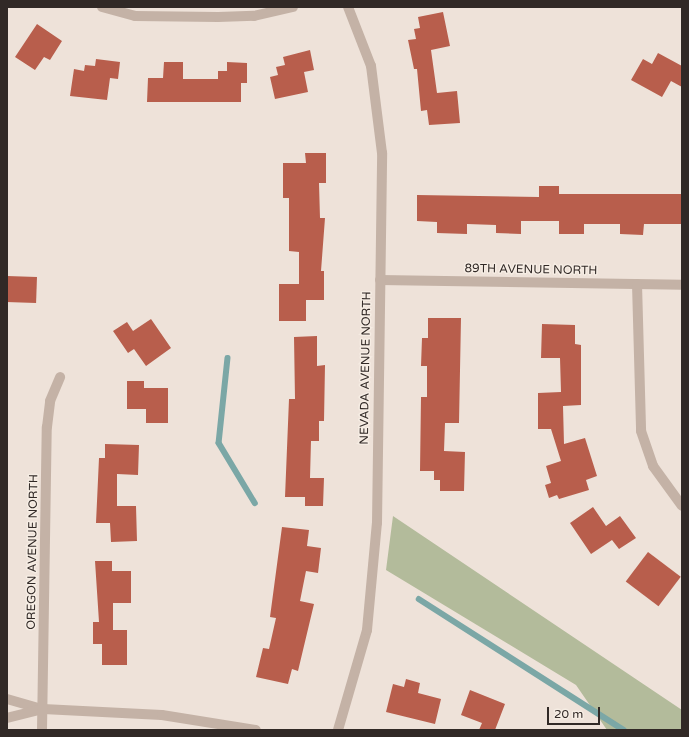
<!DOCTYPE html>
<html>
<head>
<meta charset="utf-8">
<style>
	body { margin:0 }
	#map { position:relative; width:689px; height:737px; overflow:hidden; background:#eee2d9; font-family:"Varela Round",sans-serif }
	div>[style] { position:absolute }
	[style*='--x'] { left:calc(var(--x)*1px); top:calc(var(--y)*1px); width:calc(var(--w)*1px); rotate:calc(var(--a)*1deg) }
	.green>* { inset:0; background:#b3bb9b }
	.stream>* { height:5.5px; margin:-2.75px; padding:0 2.75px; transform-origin:2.75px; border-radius:2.75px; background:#7ba7a6 }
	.building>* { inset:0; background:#b85e4c; transform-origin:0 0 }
	.street>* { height:10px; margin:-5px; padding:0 5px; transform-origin:5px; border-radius:5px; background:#c4b2a6 }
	span { translate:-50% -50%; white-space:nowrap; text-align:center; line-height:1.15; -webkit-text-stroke:3px #f6ede4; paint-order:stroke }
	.street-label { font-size:12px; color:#312926 }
	.frame { position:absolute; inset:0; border:8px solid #312926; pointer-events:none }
	.scale { position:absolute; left:547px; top:707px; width:53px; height:18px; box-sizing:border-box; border:2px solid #312926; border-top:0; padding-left:5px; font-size:12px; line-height:14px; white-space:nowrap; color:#312926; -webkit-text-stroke:3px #f6ede4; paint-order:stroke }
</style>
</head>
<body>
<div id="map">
	<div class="green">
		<div style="clip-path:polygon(393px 516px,682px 710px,682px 730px,607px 730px,576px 685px,386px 570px)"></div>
	</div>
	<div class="stream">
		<div style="--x:228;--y:358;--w:85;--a:96"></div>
		<div style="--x:219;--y:443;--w:70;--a:59"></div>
		<div style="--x:419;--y:599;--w:243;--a:32.6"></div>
	</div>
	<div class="building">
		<div style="clip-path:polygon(443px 12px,450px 46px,431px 50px,437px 93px,457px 91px,460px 123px,429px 125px,427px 110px,421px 111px,417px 69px,414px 69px,408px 40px,416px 39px,414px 29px,420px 28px,418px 17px)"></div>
		<div style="clip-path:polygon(37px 24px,62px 41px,50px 60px,44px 57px,35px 70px,15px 57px)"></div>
		<div style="clip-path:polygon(310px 50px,314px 70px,304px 72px,308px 92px,275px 99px,270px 77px,278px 75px,276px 67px,285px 65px,283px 57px)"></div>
		<div style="clip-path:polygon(658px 53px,682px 66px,682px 87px,671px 81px,662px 97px,631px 80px,643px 59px,652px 64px)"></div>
		<div style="clip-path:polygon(96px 59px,120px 62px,118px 79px,110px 78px,107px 100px,70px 96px,74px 69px,84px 71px,85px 65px,95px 66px)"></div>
		<div style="clip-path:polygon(164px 62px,183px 62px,183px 79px,218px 79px,218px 71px,227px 71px,227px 62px,247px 63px,247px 83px,241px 83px,241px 102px,147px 102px,148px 78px,163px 78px)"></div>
		<div style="clip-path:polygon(305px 153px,326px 153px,326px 183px,319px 183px,320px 218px,325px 218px,321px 271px,324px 271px,324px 300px,306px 300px,306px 321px,279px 321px,279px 284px,299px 284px,299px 252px,289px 251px,289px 198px,283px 198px,283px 163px,306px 163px)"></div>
		<div style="clip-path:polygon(539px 186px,559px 186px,559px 194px,682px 194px,682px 224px,644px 224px,643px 235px,620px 234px,620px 224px,584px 224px,584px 234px,559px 234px,559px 221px,521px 221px,521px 234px,496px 233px,496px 225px,467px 224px,467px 234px,437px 233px,437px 222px,417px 221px,417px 195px,539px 197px)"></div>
		<div style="left:7px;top:276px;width:30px;height:26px;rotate:2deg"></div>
		<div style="clip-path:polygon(428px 318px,461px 318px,459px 423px,445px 423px,444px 451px,465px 452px,464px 491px,440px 491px,440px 480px,434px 480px,434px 471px,420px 471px,421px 397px,427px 397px,427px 366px,421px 366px,422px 338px,428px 338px)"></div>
		<div style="clip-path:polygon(151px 319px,171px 348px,146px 366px,134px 349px,128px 353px,113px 331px,127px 322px,133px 331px)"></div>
		<div style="clip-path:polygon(542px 324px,575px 325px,575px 344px,581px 345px,581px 405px,563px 406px,564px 444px,585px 438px,597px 476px,586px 480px,589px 490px,559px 499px,557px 495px,549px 498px,545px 485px,551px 483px,546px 466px,561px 461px,551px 429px,538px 429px,538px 393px,561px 392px,560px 358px,541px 358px)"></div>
		<div style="clip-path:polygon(317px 336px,317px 366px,325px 365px,324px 421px,319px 421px,319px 441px,311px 441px,310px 478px,324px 478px,323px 506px,305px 506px,305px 497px,285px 497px,289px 399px,295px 399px,294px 337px)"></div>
		<div style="clip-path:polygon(127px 381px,144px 381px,144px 388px,168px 388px,168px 423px,146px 423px,146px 409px,127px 409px)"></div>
		<div style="clip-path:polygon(105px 444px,139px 445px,138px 475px,117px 474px,117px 506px,136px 506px,137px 541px,111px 542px,110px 523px,96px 523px,99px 458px,105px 458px)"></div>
		<div style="clip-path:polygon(593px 507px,606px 526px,620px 516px,636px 538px,619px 549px,612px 540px,591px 554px,570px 523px)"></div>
		<div style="clip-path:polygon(282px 527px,309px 530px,307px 546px,321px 548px,318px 573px,306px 571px,300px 601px,314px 604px,298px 671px,292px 669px,288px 684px,256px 677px,263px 648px,269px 649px,276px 618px,270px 617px)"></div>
		<div style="left:648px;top:552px;width:41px;height:37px;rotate:37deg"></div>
		<div style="clip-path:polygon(95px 561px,112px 561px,112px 571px,131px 571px,131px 603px,113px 603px,113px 630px,127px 630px,127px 665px,102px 665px,102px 644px,93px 644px,93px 622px,99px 622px)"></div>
		<div style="clip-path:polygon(406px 679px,420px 683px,418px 693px,441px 699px,435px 724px,386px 712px,393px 684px,404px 687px)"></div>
		<div style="clip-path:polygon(470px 690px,505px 704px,495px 730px,479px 730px,482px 723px,461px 715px)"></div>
	</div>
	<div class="street">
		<div style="--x:102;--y:7;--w:34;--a:15"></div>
		<div style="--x:135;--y:16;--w:83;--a:0.7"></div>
		<div style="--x:218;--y:17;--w:36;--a:-2"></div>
		<div style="--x:254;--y:16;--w:40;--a:-13"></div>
		<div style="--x:380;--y:280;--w:302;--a:0.9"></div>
		<div style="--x:637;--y:284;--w:147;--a:88.4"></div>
		<div style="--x:641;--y:431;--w:37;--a:71"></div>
		<div style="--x:653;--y:466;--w:49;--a:54.1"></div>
		<div style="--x:7;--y:699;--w:37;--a:16"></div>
		<div style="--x:43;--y:709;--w:37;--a:166"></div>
		<div style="--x:43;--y:709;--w:119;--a:2.9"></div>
		<div style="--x:162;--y:715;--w:95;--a:9.1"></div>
		<div style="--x:42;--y:730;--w:303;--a:-89.1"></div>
		<div style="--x:47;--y:427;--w:26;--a:-83"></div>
		<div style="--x:50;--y:401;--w:26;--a:-67"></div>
		<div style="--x:338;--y:730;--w:104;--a:-73.8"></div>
		<div style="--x:367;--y:630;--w:107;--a:-84.7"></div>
		<div style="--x:377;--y:523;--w:370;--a:-89.2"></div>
		<div style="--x:382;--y:153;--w:88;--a:-97.2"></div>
		<div style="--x:371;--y:66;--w:63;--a:-111.3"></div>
	</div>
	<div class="street-label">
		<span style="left:531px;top:270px;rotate:1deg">89TH AVENUE NORTH</span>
		<span style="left:366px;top:368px;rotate:-89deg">NEVADA AVENUE NORTH</span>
		<span style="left:33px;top:552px;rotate:-89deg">OREGON AVENUE NORTH</span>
	</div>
	<div class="frame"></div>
	<div class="scale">20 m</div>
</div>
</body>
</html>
